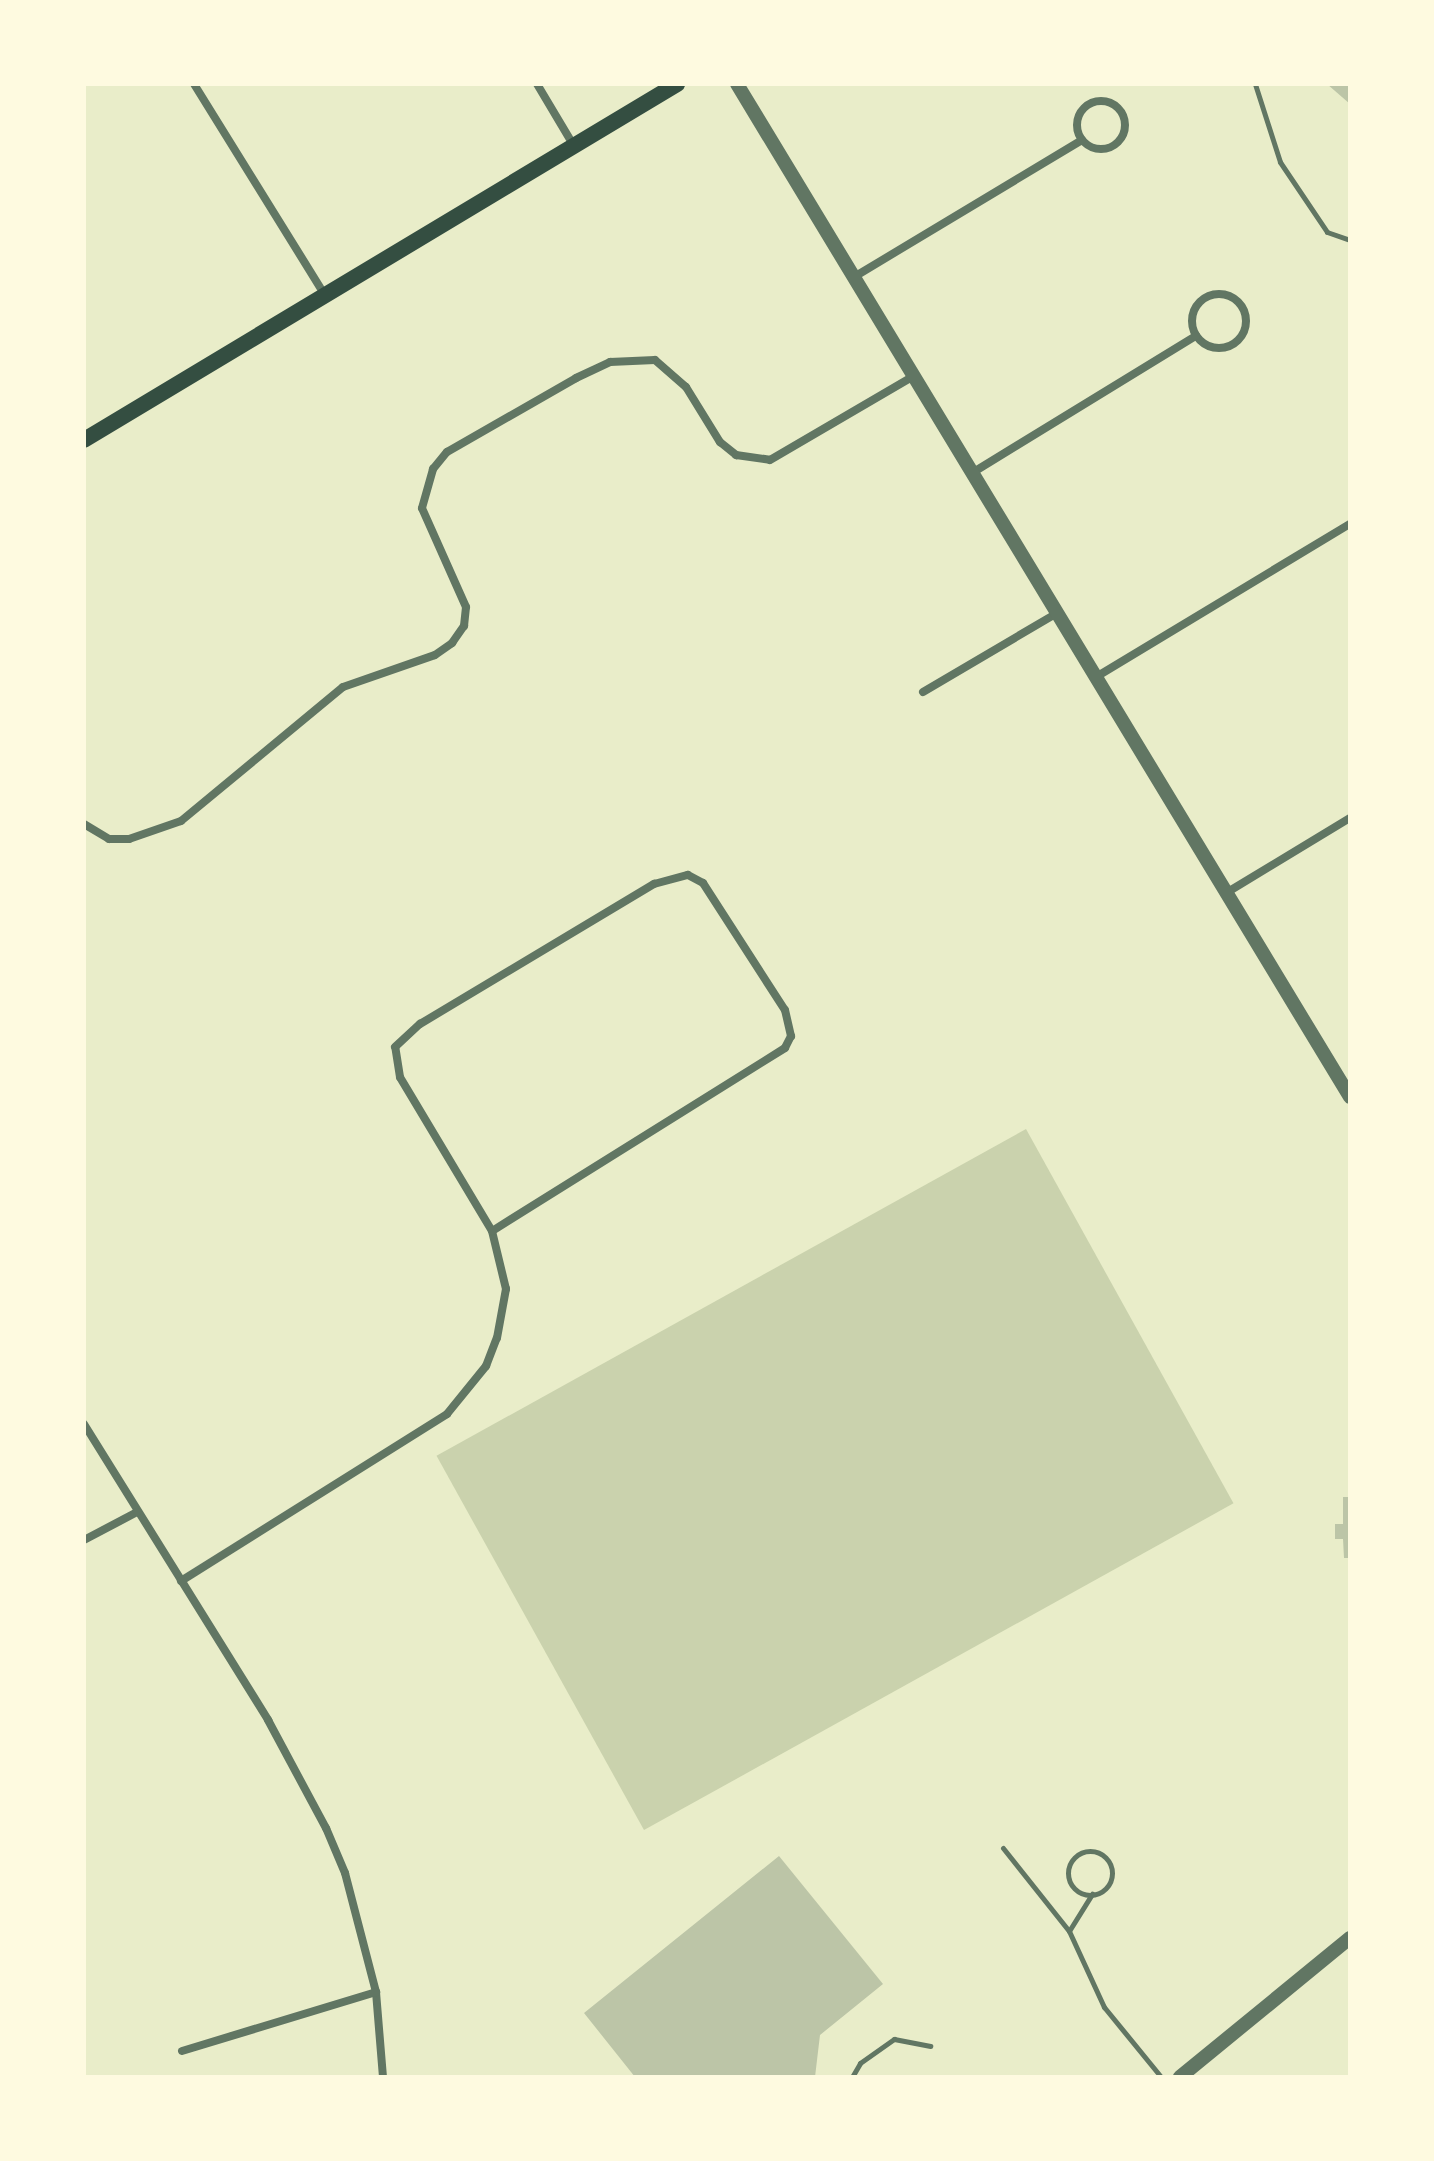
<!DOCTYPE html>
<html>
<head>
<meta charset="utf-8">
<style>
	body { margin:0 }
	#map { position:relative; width:1434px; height:2161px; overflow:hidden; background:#e9edc9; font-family:"Space Grotesk",sans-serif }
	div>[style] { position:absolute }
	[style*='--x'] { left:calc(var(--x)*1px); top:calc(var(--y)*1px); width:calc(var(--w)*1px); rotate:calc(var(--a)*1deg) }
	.green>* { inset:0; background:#cad2ad; transform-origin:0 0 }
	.building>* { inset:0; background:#bcc5a7 }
	.service>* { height:5px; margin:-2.5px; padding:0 2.5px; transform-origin:2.5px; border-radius:2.5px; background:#617663 }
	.service>.ring { margin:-2.5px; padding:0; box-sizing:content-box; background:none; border:5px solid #617663; border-radius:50% }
	.minor>* { height:8px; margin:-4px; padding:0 4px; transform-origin:4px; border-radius:4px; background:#617663 }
	.minor>.ring { margin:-4px; padding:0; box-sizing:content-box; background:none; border:8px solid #617663; border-radius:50% }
	.tertiary>* { height:14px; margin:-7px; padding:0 7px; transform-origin:7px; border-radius:7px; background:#617663 }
	.secondary>* { height:16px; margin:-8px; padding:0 8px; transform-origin:8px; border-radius:8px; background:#344e41 }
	span { translate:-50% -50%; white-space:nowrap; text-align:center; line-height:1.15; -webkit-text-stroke:8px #fefae0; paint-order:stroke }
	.frame { position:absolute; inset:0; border:86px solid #fefae0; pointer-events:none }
</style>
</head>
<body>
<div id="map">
	<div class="green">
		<div style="left:1026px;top:1129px;width:428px;height:674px;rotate:61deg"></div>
	</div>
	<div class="building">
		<div style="clip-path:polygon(1327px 84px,1350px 84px,1350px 104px)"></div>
		<div style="clip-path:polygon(1343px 1497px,1350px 1497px,1350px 1558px,1344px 1558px,1343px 1539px,1335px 1539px,1335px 1524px,1343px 1524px)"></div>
		<div style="clip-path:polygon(779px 1856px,883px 1984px,820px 2035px,815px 2077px,635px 2077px,584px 2013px)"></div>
	</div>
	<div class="service">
		<div style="--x:1255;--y:84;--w:82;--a:72.2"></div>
		<div style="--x:1280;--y:162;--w:84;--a:56.1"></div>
		<div style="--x:1327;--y:232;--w:24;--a:19"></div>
		<div style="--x:1003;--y:1848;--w:106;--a:51.5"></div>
		<div style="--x:1069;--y:1931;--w:84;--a:65.3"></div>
		<div style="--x:1104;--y:2007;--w:90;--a:50.8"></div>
		<div class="ring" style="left:1068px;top:1851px;width:39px;height:39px"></div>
		<div style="--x:1069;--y:1931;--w:44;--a:-58.1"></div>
		<div style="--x:852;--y:2077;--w:16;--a:-60"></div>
		<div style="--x:860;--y:2063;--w:42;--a:-35.2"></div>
		<div style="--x:894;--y:2039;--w:37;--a:11"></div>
	</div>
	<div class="minor">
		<div style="--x:194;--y:84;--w:248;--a:58.2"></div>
		<div style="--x:537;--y:84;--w:72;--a:59.2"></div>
		<div class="ring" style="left:1077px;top:101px;width:40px;height:40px"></div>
		<div style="--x:854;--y:277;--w:266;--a:-31"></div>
		<div class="ring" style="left:1192px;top:294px;width:46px;height:46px"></div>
		<div style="--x:972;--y:473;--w:263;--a:-31.5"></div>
		<div style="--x:1096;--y:677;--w:297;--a:-31.1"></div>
		<div style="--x:923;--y:692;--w:156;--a:-30.5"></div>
		<div style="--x:84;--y:824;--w:29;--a:31"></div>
		<div style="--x:109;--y:839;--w:20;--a:0"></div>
		<div style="--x:129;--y:839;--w:55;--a:-19.1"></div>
		<div style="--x:181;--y:821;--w:210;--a:-39.6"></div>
		<div style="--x:343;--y:687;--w:97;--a:-19.2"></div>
		<div style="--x:435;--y:655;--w:21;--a:-35"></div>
		<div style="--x:452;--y:643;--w:21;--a:-55"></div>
		<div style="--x:464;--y:626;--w:19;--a:-84"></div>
		<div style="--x:466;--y:607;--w:108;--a:-114"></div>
		<div style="--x:422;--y:508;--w:41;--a:-74.2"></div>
		<div style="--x:433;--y:469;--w:22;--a:-51"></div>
		<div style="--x:447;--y:452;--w:149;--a:-29.8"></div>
		<div style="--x:576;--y:378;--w:38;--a:-25"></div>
		<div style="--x:610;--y:362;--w:45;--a:-2.5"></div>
		<div style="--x:655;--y:360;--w:41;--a:41.1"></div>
		<div style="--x:686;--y:387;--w:65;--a:58.3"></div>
		<div style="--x:720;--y:442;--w:21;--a:39"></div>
		<div style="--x:736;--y:455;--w:34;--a:8"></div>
		<div style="--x:770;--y:460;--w:167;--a:-30.3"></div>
		<div style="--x:1226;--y:893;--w:145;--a:-31.2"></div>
		<div style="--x:84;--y:1424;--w:349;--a:58.1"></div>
		<div style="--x:268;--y:1720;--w:123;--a:61.8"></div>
		<div style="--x:326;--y:1828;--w:49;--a:67.1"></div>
		<div style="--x:345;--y:1873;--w:123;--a:75.4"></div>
		<div style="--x:376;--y:1992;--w:85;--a:85.3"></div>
		<div style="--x:84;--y:1540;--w:60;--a:-27.8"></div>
		<div style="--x:181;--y:1581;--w:314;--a:-32.1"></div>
		<div style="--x:447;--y:1414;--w:62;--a:-50.9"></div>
		<div style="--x:486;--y:1366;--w:30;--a:-69"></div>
		<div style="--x:497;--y:1338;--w:50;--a:-79.6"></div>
		<div style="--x:506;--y:1289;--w:60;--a:-103.6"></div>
		<div style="--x:492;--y:1231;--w:179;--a:-120.9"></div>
		<div style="--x:400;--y:1077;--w:30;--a:-99"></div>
		<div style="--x:395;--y:1047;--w:34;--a:-43"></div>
		<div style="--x:420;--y:1024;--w:273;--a:-30.9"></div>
		<div style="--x:654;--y:884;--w:35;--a:-15"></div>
		<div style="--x:688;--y:875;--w:17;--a:28"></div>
		<div style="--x:703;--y:883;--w:151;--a:57.2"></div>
		<div style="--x:785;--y:1010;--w:27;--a:77"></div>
		<div style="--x:791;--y:1036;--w:13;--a:117"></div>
		<div style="--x:785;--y:1048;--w:345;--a:148"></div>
		<div style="--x:182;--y:2051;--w:203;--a:-16.9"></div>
	</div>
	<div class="tertiary">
		<div style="--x:737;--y:84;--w:1184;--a:58.82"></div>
		<div style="--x:1180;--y:2077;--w:220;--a:-39.3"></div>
	</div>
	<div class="secondary">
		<div style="--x:84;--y:440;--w:692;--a:-30.98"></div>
	</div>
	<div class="frame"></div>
</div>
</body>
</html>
